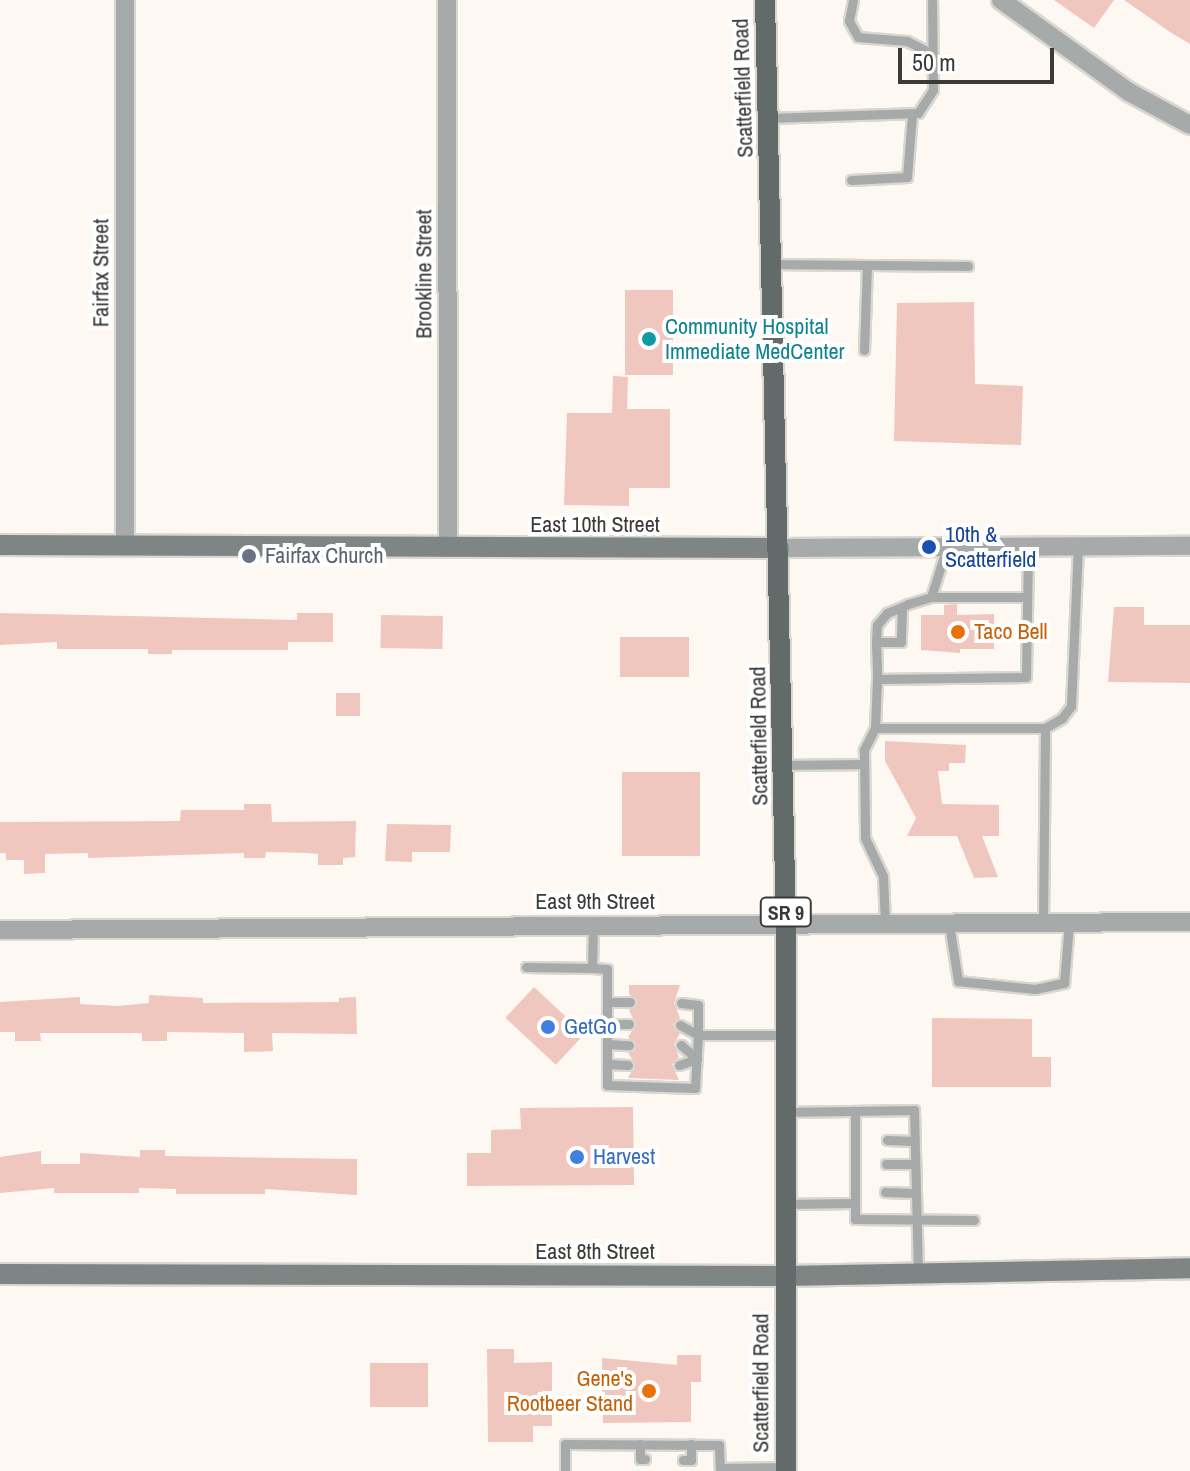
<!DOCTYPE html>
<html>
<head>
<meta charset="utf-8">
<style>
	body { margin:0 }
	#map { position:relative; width:1190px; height:1471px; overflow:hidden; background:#fdf8f2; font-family:"Archivo Narrow",sans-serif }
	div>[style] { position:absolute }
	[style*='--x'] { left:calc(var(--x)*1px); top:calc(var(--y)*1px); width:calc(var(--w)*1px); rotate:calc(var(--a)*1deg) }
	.building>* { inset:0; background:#f0c7be; transform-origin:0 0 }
	.roads { filter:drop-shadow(2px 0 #dad6d0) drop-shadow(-2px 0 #dad6d0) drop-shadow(0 2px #dad6d0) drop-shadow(0 -2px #dad6d0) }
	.lane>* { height:9px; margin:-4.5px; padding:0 4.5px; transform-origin:4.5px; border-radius:4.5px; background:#a6aaaa }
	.street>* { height:18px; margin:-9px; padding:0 9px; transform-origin:9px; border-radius:9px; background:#a6aaaa }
	.secondary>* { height:20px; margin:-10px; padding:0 10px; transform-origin:10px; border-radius:10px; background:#7f8485 }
	.primary>* { height:20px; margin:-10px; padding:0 10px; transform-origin:10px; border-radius:10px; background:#636a6a }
	.dots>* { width:22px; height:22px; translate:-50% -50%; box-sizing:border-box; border:4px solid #fff; border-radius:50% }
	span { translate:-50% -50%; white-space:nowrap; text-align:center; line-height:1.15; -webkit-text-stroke:8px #fff; paint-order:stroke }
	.shield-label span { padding:2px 6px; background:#fff; border:2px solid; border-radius:6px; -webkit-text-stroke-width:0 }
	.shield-label { font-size:20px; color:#3c3a37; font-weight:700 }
	.street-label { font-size:22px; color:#3c3a37 }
	.culture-label { font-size:22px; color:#0d838f }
	.left { translate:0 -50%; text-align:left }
	.transit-label { font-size:22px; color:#164399 }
	.worship-label { font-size:22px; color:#5b616d }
	.food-label { font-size:22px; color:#c56008 }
	.right { translate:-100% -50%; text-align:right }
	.shop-label { font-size:22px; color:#366cbe }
	.scale { position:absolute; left:898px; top:48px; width:156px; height:36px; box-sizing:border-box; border:4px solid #3c3a37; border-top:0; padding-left:10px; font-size:24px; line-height:28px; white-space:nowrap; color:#3c3a37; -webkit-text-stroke:6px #fff; paint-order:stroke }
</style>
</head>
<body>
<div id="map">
	<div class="building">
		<div style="clip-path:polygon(1054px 0,1114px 0,1094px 28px)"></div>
		<div style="clip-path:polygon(1124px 0,1190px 0,1190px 44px,1170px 32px)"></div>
		<div style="left:673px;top:290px;width:85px;height:48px;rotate:90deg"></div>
		<div style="clip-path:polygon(974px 302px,975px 384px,1023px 386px,1021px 445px,894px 441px,897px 303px)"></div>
		<div style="clip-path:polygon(613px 376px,628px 377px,627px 409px,670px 409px,670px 488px,629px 488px,629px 506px,564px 505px,567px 413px,612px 413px)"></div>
		<div style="clip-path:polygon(957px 604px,957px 615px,994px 614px,994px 649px,960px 649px,960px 653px,921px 650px,921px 615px,944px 615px,944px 605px)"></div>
		<div style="clip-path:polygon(1114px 607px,1144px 607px,1144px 625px,1190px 625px,1190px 683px,1108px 682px)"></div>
		<div style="clip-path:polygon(0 613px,297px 620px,297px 613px,333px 613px,333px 642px,288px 642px,288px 650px,172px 650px,172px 654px,148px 654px,148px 649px,57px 649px,57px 642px,0 645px)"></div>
		<div style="left:381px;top:615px;width:62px;height:33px;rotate:1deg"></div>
		<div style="left:620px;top:637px;width:69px;height:40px"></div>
		<div style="left:336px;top:693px;width:24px;height:23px"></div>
		<div style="clip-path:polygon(885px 741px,966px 745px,965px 763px,949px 763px,949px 771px,938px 771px,942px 804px,999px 805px,999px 836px,982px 836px,998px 877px,974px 878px,957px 836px,907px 836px,916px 818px,885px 761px)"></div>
		<div style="left:622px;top:772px;width:78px;height:84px"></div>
		<div style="clip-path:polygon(244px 804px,271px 804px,272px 822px,356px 821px,355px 857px,343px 858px,343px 865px,318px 865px,318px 854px,308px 853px,266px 852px,265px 858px,244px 858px,244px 853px,88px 858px,88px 853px,45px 854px,45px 873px,24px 874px,24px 860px,6px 860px,6px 853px,0 853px,0 822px,180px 821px,181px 810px,244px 810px)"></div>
		<div style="clip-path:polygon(387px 824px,451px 825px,450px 852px,412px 852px,412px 862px,385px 861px)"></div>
		<div style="clip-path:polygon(629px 985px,680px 985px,674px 1003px,680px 1018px,673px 1024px,680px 1033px,674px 1044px,679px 1057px,672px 1064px,679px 1080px,628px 1078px,635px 1065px,628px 1052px,636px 1045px,628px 1037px,636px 1025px,629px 1010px,637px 1003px,629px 994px)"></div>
		<div style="left:534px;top:987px;width:69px;height:42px;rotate:43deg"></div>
		<div style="clip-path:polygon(149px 995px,203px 998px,203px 1003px,339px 1002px,339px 998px,356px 997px,357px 1034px,272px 1033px,273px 1051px,244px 1052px,244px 1033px,167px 1032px,167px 1041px,142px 1041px,142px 1033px,40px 1033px,41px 1041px,15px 1041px,15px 1032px,0 1032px,0 1002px,80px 997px,80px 1004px,118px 1006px,149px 1003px)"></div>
		<div style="clip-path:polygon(932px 1018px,1032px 1019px,1032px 1057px,1051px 1057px,1051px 1087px,932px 1087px)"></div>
		<div style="clip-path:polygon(633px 1107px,634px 1185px,467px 1186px,467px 1153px,491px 1153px,491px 1130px,521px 1129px,520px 1108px)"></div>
		<div style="clip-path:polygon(140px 1150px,165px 1150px,165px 1156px,357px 1159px,357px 1195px,265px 1189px,265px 1194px,176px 1194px,176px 1189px,139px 1188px,139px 1193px,54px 1193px,54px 1188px,0 1193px,0 1157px,41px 1151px,41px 1164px,80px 1164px,80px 1153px,140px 1157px)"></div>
		<div style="clip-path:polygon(487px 1349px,514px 1349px,514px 1363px,552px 1362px,552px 1426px,533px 1426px,533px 1442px,488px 1442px)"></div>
		<div style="clip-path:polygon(677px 1355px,701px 1355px,701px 1382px,691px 1382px,691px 1422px,603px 1423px,602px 1358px,677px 1365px)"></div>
		<div style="left:370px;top:1363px;width:58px;height:44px"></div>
	</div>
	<div class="roads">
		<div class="lane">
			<div style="--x:853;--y:0;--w:21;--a:101"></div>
			<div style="--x:849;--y:21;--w:18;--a:61"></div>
			<div style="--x:858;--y:37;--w:49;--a:4.7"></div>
			<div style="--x:907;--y:41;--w:28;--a:27"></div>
			<div style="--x:769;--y:118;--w:149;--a:-1.9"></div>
			<div style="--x:918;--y:113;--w:27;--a:-57"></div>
			<div style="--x:933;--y:90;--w:90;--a:-90.6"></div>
			<div style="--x:851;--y:180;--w:56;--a:-3.1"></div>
			<div style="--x:907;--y:177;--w:62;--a:-85.4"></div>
			<div style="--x:772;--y:264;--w:196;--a:0.6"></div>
			<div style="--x:864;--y:350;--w:85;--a:-88"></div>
			<div style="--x:931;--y:597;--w:52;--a:-72.3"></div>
			<div style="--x:902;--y:607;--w:35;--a:92"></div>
			<div style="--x:901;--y:642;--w:25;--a:180"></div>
			<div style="--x:876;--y:642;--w:17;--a:-87"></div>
			<div style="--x:877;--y:625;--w:16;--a:-50"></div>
			<div style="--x:887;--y:613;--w:16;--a:-22"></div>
			<div style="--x:902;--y:607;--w:7;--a:-27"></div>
			<div style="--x:908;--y:604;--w:24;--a:-17"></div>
			<div style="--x:931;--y:597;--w:96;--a:0"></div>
			<div style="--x:876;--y:642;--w:37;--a:88"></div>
			<div style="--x:877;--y:679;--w:149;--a:-0.8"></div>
			<div style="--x:1026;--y:677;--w:130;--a:-89.1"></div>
			<div style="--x:877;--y:679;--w:49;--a:92.3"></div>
			<div style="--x:875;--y:728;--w:170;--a:0"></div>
			<div style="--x:1045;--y:728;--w:20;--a:-30"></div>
			<div style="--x:1062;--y:718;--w:15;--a:-53"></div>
			<div style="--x:1071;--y:706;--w:160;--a:-87.5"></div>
			<div style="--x:875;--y:728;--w:25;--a:117"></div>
			<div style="--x:864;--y:750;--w:88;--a:89.3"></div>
			<div style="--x:865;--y:838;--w:42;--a:64.7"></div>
			<div style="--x:883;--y:876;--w:48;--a:87.6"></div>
			<div style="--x:783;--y:765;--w:81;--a:-0.7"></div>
			<div style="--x:1043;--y:923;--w:195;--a:-89.4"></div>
			<div style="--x:949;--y:924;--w:58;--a:81"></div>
			<div style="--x:958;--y:981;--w:77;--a:5.9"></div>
			<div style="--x:1035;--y:989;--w:30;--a:-12"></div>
			<div style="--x:1064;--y:983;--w:60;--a:-85.2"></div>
			<div style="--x:526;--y:967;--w:66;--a:0.9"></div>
			<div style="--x:592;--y:968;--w:42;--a:-88.6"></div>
			<div style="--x:592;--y:968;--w:15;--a:4"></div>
			<div style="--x:607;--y:969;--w:116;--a:90"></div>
			<div style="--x:607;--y:1085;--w:88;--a:2"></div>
			<div style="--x:695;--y:1088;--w:53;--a:-86.8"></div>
			<div style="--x:698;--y:1035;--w:87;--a:0"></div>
			<div style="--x:607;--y:1002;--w:23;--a:0"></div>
			<div style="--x:681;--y:1003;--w:17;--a:7"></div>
			<div style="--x:698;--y:1005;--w:30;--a:90"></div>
			<div style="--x:607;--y:1024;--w:22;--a:0"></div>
			<div style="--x:680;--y:1025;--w:21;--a:29"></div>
			<div style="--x:607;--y:1044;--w:22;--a:3"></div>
			<div style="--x:681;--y:1045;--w:21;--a:41"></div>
			<div style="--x:607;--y:1064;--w:21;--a:3"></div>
			<div style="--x:679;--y:1065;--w:19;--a:-18"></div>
			<div style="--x:785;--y:1112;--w:129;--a:-0.9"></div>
			<div style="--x:914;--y:1110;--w:163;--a:88.6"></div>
			<div style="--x:887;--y:1140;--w:27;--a:2"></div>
			<div style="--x:886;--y:1164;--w:28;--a:0"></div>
			<div style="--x:885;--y:1192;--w:29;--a:2"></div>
			<div style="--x:855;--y:1203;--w:16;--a:90"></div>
			<div style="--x:855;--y:1219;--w:119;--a:0.5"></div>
			<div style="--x:785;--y:1204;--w:70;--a:-0.8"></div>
			<div style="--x:855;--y:1203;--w:92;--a:-90"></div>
			<div style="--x:640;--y:1444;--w:15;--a:90"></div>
			<div style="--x:640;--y:1459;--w:5;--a:0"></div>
			<div style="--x:683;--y:1460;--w:8;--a:0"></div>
			<div style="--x:691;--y:1460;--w:16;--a:-90"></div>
			<div style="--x:720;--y:1468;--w:66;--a:-0.9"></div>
			<div style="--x:565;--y:1471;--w:27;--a:-90"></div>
			<div style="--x:565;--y:1444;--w:154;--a:0.4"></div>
			<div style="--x:719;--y:1445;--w:26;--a:88"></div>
		</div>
		<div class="street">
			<div style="--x:447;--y:0;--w:548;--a:89.9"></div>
			<div style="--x:1001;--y:0;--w:158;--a:35.7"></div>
			<div style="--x:1129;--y:92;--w:69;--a:28.4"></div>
			<div style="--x:125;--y:546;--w:546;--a:-90"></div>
			<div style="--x:779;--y:548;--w:411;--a:-0.3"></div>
			<div style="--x:0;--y:930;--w:1190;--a:-0.39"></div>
		</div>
		<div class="secondary">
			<div style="--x:0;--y:545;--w:779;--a:0.22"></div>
			<div style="--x:0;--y:1274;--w:785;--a:0.15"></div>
			<div style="--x:785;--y:1276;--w:405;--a:-1.1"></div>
		</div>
		<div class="primary">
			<div style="--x:765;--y:0;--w:925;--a:88.7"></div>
			<div style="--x:786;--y:925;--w:546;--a:90"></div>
		</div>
	</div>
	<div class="dots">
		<div style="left:649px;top:339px;background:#0f9aa8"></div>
		<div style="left:929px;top:547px;background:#1a4fb4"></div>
		<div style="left:249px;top:556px;background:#6b7280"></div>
		<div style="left:958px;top:632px;background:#e8710a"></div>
		<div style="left:548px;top:1027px;background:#3f7fe0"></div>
		<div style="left:577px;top:1157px;background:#3f7fe0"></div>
		<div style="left:649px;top:1391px;background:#e8710a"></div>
	</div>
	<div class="shield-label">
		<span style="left:786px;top:912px">SR 9</span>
	</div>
	<div class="street-label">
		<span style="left:743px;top:88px;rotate:-92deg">Scatterfield Road</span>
		<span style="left:101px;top:273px;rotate:-90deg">Fairfax Street</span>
		<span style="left:424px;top:274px;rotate:-90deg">Brookline Street</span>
		<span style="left:595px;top:525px">East 10th Street</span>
		<span style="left:759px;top:736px;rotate:-91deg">Scatterfield Road</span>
		<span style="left:595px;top:902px">East 9th Street</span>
		<span style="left:595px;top:1252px">East 8th Street</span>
		<span style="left:761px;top:1383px;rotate:-90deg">Scatterfield Road</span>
	</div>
	<div class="culture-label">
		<span class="left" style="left:665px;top:339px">Community Hospital<br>Immediate MedCenter</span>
	</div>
	<div class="transit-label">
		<span class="left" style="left:945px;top:547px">10th &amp;<br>Scatterfield</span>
	</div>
	<div class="worship-label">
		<span class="left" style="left:265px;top:556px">Fairfax Church</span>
	</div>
	<div class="food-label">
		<span class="left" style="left:974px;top:632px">Taco Bell</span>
		<span class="right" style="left:633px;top:1391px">Gene's<br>Rootbeer Stand</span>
	</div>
	<div class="shop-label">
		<span class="left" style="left:564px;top:1027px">GetGo</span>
		<span class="left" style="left:593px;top:1157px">Harvest</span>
	</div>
	<div class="scale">50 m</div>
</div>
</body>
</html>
